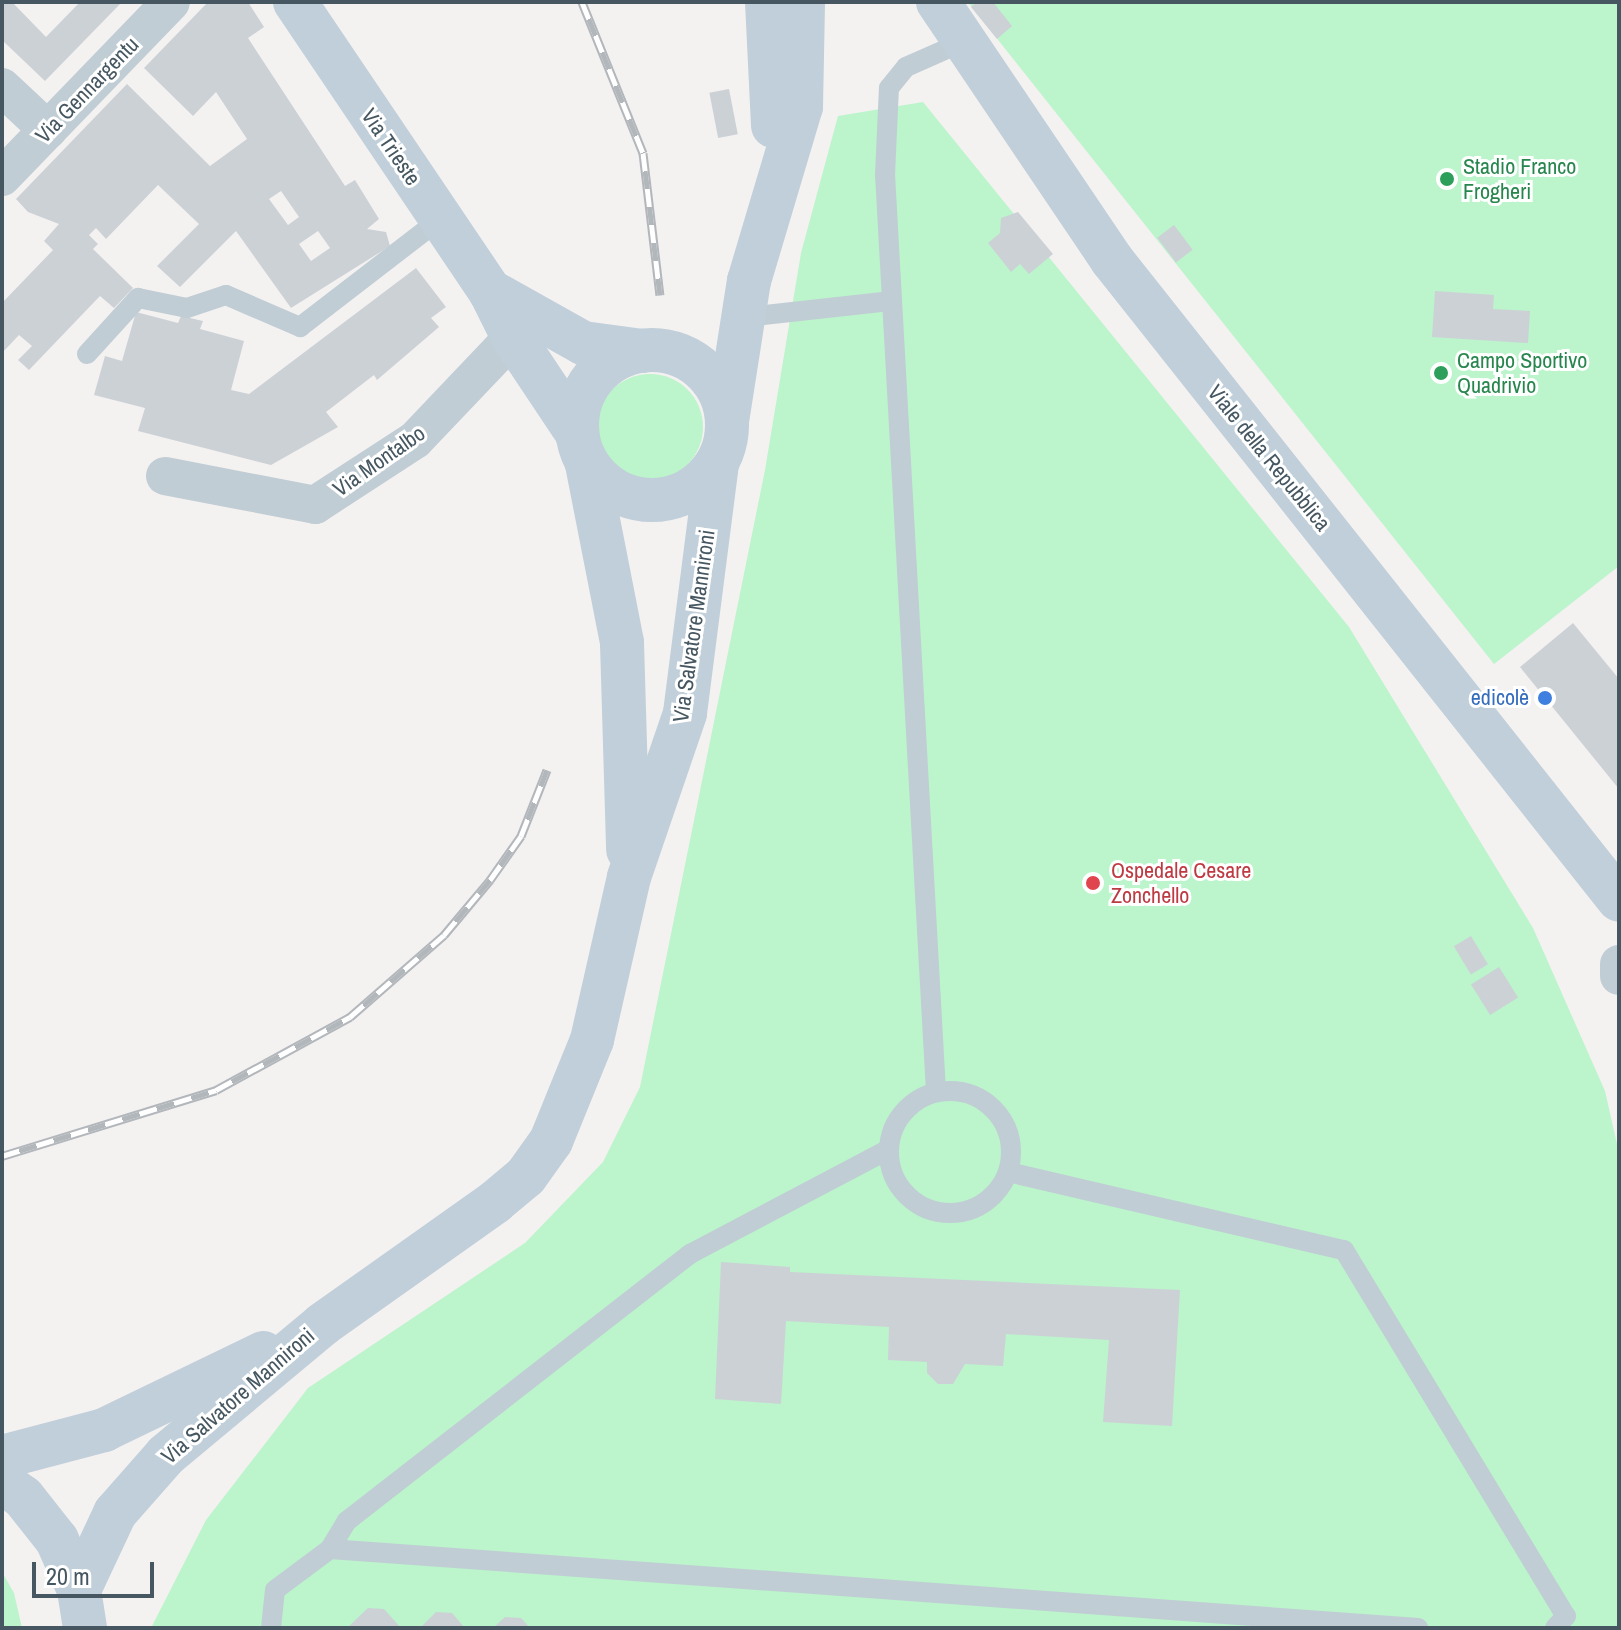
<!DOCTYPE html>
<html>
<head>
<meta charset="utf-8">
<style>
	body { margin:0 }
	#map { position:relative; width:1621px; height:1630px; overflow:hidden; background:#f4f1f1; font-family:"Archivo Narrow",sans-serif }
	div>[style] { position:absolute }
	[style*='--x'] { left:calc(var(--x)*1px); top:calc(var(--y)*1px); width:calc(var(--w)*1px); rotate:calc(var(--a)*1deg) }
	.green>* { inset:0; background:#bcf4cc }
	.round { border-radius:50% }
	.building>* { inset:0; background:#ccd1d6; transform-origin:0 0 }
	.lane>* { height:20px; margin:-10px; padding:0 10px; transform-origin:10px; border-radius:10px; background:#c0cdd4 }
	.lane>.ring { margin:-10px; padding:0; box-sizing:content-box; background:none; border:20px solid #c0cdd4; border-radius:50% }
	.street>* { height:38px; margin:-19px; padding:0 19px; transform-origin:19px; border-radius:19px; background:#c0cdd4 }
	.secondary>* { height:44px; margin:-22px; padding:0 22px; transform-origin:22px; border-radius:22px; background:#c0cfd9 }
	.secondary>.ring { margin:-22px; padding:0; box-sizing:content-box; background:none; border:44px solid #c0cfd9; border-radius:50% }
	.rail>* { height:9px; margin-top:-4.5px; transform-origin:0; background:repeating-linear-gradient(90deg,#fff 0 18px,#b2b7bc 0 36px); box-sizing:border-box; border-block:2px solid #b2b7bc }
	.dots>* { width:22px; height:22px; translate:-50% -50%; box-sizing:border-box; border:4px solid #fff; border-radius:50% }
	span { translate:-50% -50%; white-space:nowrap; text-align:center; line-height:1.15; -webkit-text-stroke:6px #fff; paint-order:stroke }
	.street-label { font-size:22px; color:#465761 }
	.leisure-label { font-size:22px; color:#27864d }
	.left { translate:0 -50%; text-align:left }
	.shop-label { font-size:22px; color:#366cbe }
	.right { translate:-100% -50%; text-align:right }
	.health-label { font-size:22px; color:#be3a42 }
	.frame { position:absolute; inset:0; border:4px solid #465761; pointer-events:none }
	.scale { position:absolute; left:32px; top:1562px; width:122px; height:36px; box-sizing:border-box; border:4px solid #465761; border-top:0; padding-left:10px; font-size:24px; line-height:28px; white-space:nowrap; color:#465761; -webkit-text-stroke:6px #fff; paint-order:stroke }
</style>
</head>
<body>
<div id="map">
	<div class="green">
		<div style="clip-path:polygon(968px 2px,1619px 2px,1619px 566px,1494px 664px)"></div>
		<div style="clip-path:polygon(923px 102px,1349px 627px,1533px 928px,1605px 1091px,1619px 1153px,1619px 1628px,151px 1628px,206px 1520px,308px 1388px,525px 1243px,603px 1162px,640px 1087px,765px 470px,801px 253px,838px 116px)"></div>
		<div class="round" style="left:597px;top:374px;width:106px;height:106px"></div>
		<div style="clip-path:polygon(2px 1572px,14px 1593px,22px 1628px,2px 1628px)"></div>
	</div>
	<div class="building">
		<div style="clip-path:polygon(2px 2px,12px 2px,46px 37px,80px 2px,122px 2px,45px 81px,2px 40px)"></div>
		<div style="clip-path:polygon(evenodd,208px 2px,248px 2px,264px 27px,248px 38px,345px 186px,355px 180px,379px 219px,367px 229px,386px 232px,390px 246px,291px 308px,236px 231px,180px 287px,157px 266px,199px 224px,158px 185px,106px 239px,96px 228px,89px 235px,98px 244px,93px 249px,133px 288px,114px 308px,100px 296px,29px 370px,18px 360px,32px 346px,19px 335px,2px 353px,2px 303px,53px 250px,44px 241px,59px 224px,28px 212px,16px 199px,127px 84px,210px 166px,247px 139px,216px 92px,193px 116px,144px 68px,208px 2px,281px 191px,299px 217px,288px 225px,269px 199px,281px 191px,208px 2px,318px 231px,330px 248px,311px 261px,299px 244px,318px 231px)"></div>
		<div style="clip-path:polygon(977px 2px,993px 2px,1012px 26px,997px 39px,971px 7px)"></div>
		<div style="left:729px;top:89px;width:46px;height:20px;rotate:79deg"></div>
		<div style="clip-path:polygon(1018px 212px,1053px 254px,1029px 274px,1020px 264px,1011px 272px,988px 243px,1000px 233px,1001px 218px)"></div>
		<div style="left:1174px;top:225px;width:31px;height:21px;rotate:53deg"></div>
		<div style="clip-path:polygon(416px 268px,446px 307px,431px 318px,439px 327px,377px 380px,374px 375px,326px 412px,338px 427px,271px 465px,138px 431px,145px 408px,94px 395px,105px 356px,122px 361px,136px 312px,178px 323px,181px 316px,203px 321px,200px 329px,244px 341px,231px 390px,249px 394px)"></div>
		<div style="clip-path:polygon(1435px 291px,1494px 295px,1493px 309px,1530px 311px,1528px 343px,1432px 337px)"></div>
		<div style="clip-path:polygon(1573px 623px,1619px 679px,1619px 789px,1520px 667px)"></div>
		<div style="left:1471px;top:936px;width:33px;height:20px;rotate:59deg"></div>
		<div style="left:1499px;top:967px;width:36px;height:33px;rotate:58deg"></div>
		<div style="clip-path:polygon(721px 1262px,790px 1267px,790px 1272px,1180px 1290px,1172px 1426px,1103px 1422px,1109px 1340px,1006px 1334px,1003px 1366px,965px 1364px,953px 1384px,938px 1384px,927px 1373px,927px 1362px,888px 1360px,889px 1327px,786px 1321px,781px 1404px,715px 1399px)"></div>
		<div style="clip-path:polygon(368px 1608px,384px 1609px,401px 1628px,347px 1628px)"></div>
		<div style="clip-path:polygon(436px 1612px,452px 1613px,465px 1628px,420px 1628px)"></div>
		<div style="clip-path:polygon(505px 1617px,521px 1618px,530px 1628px,493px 1628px)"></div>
	</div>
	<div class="lane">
		<div style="--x:746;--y:317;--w:147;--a:-6.3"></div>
		<div style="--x:87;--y:354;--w:76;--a:-47.7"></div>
		<div style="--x:138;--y:298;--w:50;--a:11.5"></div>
		<div style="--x:187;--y:308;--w:41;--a:-18.4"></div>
		<div style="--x:226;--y:295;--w:81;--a:23.4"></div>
		<div style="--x:300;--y:327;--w:175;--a:-37.6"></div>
		<div class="ring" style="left:889px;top:1091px;width:102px;height:102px"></div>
		<div style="--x:936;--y:1092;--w:918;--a:-93.18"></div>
		<div style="--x:885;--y:175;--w:87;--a:-87.4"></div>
		<div style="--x:889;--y:88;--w:27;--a:-51"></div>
		<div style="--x:906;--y:67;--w:64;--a:-23.8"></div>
		<div style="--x:1008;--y:1172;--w:345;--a:13.1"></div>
		<div style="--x:1344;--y:1250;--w:428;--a:58.8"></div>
		<div style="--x:1566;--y:1616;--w:16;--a:133"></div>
		<div style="--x:330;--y:1549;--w:1091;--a:4.15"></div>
		<div style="--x:271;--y:1628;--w:38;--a:-84"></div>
		<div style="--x:275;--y:1590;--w:69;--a:-36.7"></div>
		<div style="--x:330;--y:1549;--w:33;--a:-59"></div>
		<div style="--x:347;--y:1521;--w:435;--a:-37.9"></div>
		<div style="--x:690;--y:1254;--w:225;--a:-27.8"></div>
	</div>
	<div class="street">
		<div style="--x:2;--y:87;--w:63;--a:43.1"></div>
		<div style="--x:2;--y:177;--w:243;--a:-46"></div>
		<div style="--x:165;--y:476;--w:153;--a:10.9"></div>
		<div style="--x:315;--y:505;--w:119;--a:-33"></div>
		<div style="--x:415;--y:440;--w:142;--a:-46.4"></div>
		<div style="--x:1619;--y:964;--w:12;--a:90"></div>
	</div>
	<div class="secondary">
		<div style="--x:295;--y:2;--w:349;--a:56"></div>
		<div style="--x:490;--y:291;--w:51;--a:63.4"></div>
		<div style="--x:513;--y:337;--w:115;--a:56.3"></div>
		<div style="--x:767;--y:2;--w:124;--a:87.2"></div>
		<div style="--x:938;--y:2;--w:311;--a:56"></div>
		<div style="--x:1112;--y:260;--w:816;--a:51.61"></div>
		<div style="--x:490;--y:291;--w:107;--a:29.2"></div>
		<div style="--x:583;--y:343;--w:60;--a:7.7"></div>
		<div class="ring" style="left:577px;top:350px;width:106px;height:106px"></div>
		<div style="--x:727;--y:421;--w:142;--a:-81.1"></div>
		<div style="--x:749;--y:281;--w:182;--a:-73.4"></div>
		<div style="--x:801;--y:107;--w:105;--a:-88.9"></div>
		<div style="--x:587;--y:464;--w:182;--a:78.9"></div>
		<div style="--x:622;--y:643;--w:207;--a:88.3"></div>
		<div style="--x:2;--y:1457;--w:106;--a:-14.8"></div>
		<div style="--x:104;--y:1430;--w:177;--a:-25.8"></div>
		<div style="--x:2;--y:1482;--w:26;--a:36"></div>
		<div style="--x:23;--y:1497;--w:55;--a:51.7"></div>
		<div style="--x:57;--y:1540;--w:55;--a:66.3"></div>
		<div style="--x:79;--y:1590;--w:38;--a:81"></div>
		<div style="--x:79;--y:1590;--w:85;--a:-64.9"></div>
		<div style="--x:115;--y:1513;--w:77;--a:-48.7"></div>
		<div style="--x:166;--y:1455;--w:204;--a:-39.8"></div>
		<div style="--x:323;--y:1324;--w:211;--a:-35.3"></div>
		<div style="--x:495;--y:1202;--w:40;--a:-40"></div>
		<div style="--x:526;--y:1176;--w:43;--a:-54.5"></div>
		<div style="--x:551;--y:1141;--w:109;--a:-67.9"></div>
		<div style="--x:592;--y:1040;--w:167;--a:-77.2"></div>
		<div style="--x:629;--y:877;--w:173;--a:-71.1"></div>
		<div style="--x:685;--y:713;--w:251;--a:-82.7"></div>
	</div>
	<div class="rail">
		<div style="--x:582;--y:2;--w:163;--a:68"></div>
		<div style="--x:643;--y:153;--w:143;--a:83.2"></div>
		<div style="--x:2;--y:1156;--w:224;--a:-17.1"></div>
		<div style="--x:216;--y:1090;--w:153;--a:-28.6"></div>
		<div style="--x:350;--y:1017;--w:125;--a:-41.1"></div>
		<div style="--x:444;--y:935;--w:72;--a:-50.1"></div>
		<div style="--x:490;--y:880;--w:54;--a:-54.8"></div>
		<div style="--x:521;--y:836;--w:71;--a:-68.5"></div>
	</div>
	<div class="dots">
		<div style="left:1447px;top:179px;background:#2e9e5b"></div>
		<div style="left:1441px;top:373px;background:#2e9e5b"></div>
		<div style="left:1545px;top:698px;background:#3f7fe0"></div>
		<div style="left:1093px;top:883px;background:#e0444e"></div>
	</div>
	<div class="street-label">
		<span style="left:87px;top:90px;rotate:-46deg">Via Gennargentu</span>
		<span style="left:391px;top:147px;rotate:56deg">Via Trieste</span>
		<span style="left:1269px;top:458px;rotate:51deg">Viale della Repubblica</span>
		<span style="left:379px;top:461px;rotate:-35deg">Via Montalbo</span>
		<span style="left:694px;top:626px;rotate:-82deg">Via Salvatore Mannironi</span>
		<span style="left:238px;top:1396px;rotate:-41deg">Via Salvatore Mannironi</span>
	</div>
	<div class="leisure-label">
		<span class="left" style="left:1463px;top:179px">Stadio Franco<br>Frogheri</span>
		<span class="left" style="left:1457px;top:373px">Campo Sportivo<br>Quadrivio</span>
	</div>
	<div class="shop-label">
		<span class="right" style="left:1529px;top:698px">edicolè</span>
	</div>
	<div class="health-label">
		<span class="left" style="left:1111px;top:883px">Ospedale Cesare<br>Zonchello</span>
	</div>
	<div class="frame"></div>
	<div class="scale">20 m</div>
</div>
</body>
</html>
